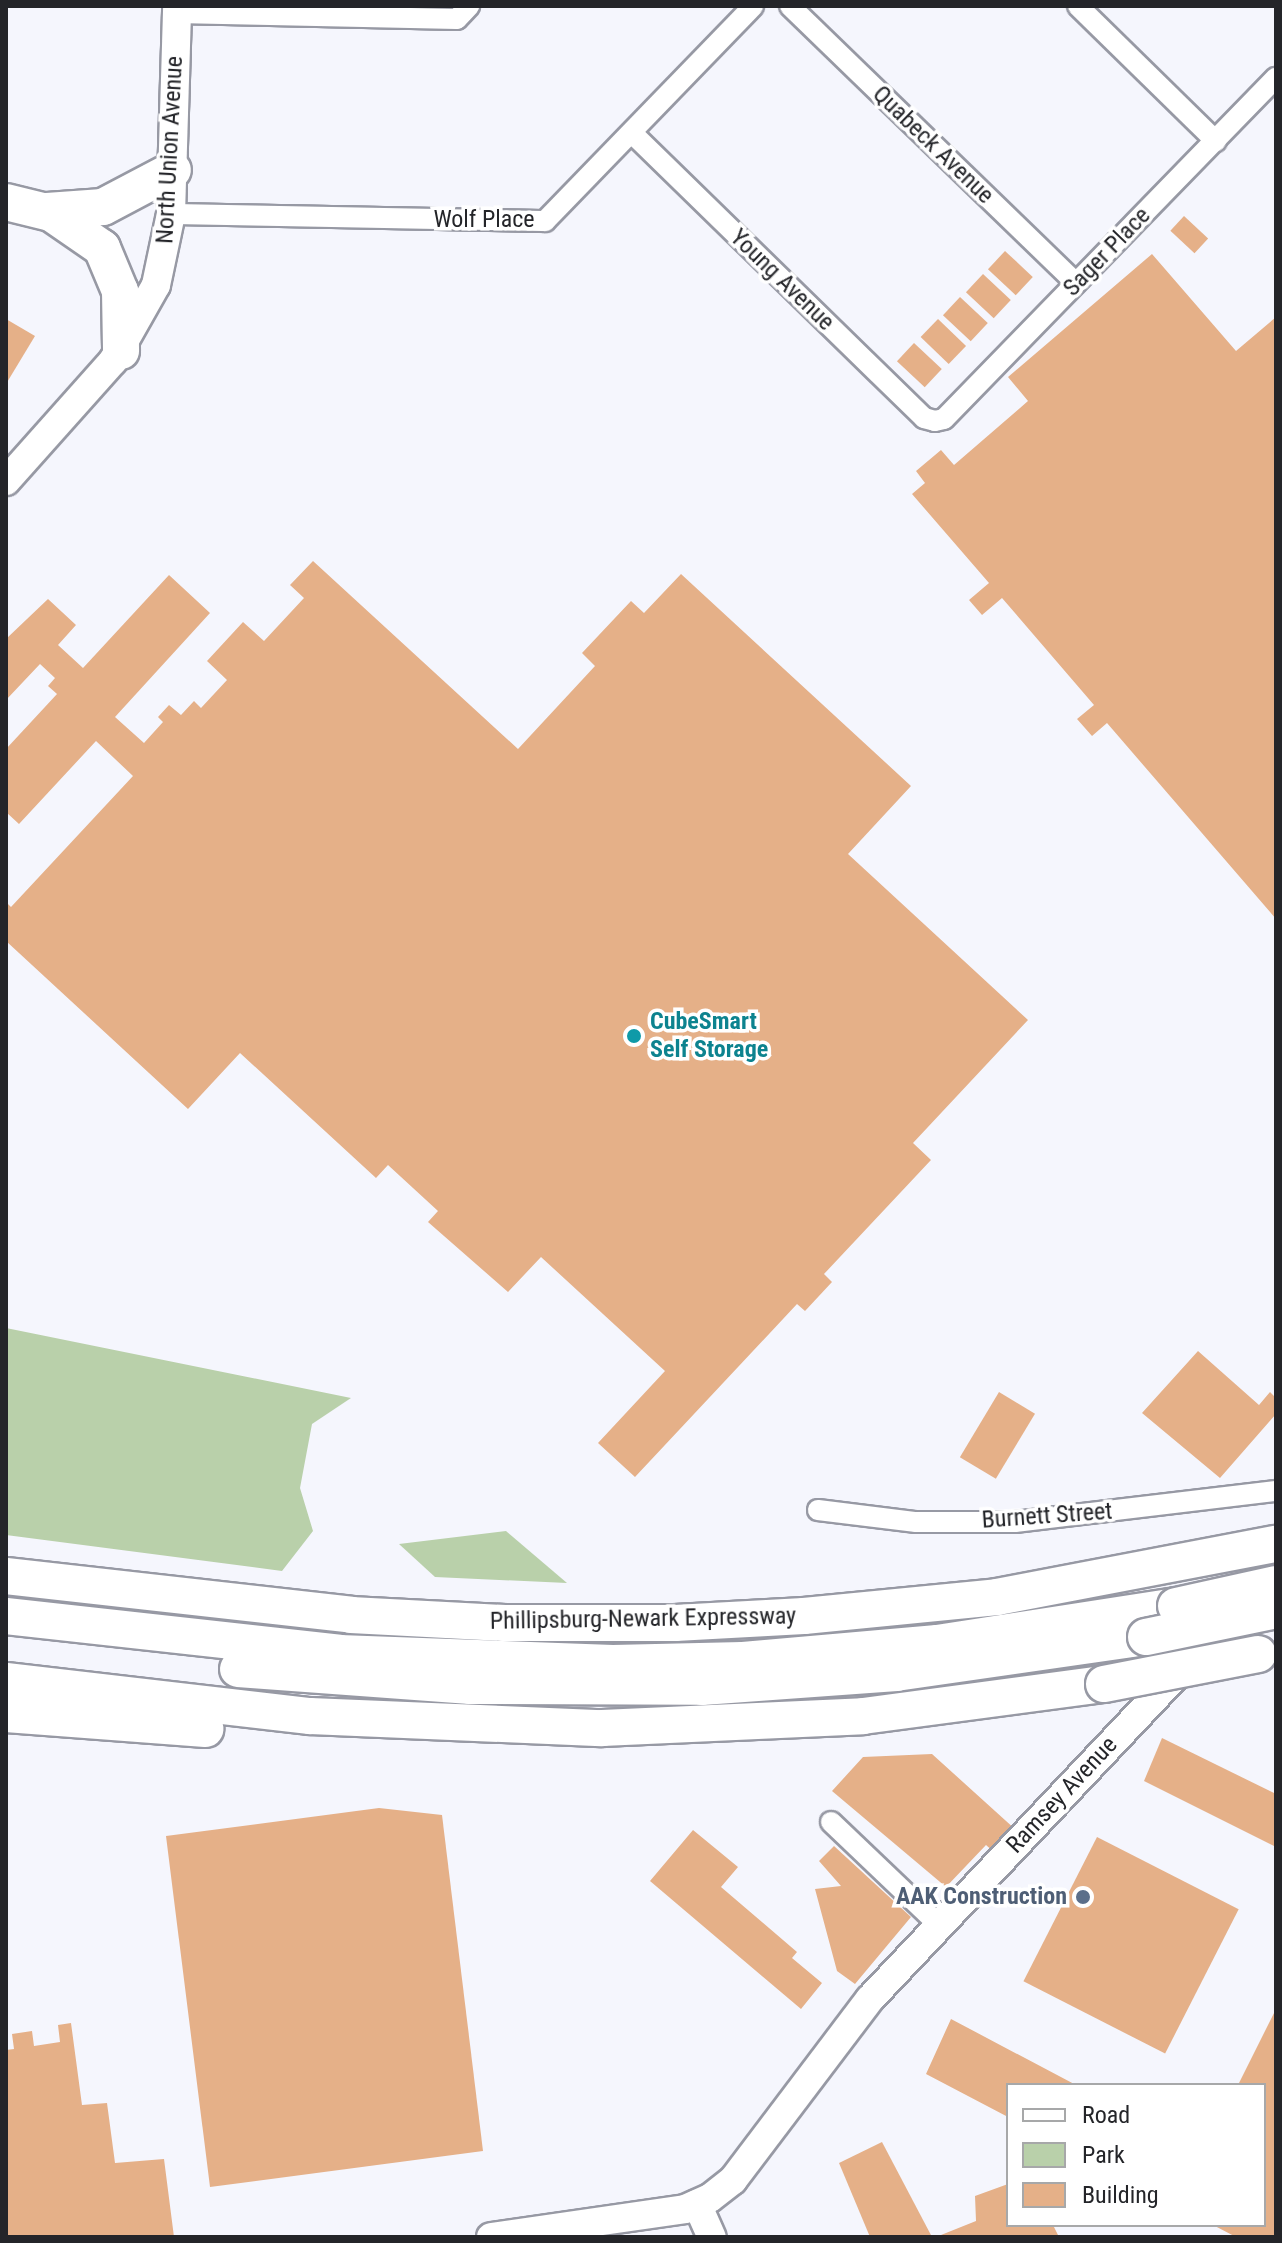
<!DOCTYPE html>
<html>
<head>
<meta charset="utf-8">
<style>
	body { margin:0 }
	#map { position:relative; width:1282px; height:2243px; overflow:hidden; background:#f5f6fd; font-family:"Roboto Condensed",sans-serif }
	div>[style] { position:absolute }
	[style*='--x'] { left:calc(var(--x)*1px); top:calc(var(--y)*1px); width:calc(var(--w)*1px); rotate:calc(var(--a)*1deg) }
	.green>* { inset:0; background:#b9d0aa }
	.building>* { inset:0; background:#e5b088; transform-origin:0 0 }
	.roads { filter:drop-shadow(2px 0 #9799a4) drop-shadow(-2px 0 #9799a4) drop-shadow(0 2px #9799a4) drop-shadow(0 -2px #9799a4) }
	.street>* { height:20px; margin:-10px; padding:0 10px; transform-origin:10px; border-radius:10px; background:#fff }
	.secondary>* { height:28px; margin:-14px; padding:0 14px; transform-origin:14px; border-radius:14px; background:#fff }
	.highway>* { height:36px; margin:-18px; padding:0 18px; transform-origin:18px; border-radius:18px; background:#fff }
	.bridges { filter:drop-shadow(2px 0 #9799a4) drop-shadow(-2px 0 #9799a4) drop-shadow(0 2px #9799a4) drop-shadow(0 -2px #9799a4) }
	.highway-bridge>* { height:36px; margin:-18px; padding:0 18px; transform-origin:18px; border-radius:18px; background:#fff }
	.dots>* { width:22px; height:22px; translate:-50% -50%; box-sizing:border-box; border:4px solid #fff; border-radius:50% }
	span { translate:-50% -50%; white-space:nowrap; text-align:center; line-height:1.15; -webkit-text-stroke:7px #fff; paint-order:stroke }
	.street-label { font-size:24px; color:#242529 }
	.culture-label { font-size:24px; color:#0d838f; font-weight:700 }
	.left { translate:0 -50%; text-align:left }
	.service-label { font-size:24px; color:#4e5e75; font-weight:700 }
	.right { translate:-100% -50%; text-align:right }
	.frame { position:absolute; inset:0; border:8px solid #242529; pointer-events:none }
	.legend { position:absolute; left:1006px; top:2083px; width:260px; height:144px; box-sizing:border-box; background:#fff; border:2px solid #a7a8a9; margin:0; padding:10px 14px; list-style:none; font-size:24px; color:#242529 }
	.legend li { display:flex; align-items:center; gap:16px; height:40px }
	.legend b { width:40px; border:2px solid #a7a8a9 }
</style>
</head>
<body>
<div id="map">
	<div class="green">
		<div style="clip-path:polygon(6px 1328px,351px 1398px,312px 1424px,300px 1488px,313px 1531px,282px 1571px,6px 1535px)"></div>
		<div style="clip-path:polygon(506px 1531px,567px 1583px,435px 1577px,399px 1544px)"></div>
	</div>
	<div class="building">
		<div style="left:1184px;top:216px;width:33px;height:20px;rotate:43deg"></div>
		<div style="left:1005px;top:251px;width:38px;height:25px;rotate:43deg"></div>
		<div style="clip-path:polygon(1152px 254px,1236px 351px,1276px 317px,1276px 919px,1107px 723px,1092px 736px,1077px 719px,1094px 705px,1002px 598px,982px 615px,969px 600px,989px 583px,912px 494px,925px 483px,916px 471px,941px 450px,954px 465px,1028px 401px,1008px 377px)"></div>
		<div style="left:983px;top:274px;width:38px;height:25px;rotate:43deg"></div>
		<div style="left:960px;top:297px;width:38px;height:25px;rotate:43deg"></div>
		<div style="clip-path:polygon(6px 319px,35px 336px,6px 384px)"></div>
		<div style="left:938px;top:319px;width:39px;height:25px;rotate:44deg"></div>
		<div style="left:914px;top:343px;width:38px;height:25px;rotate:43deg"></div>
		<div style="clip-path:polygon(313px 561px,518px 749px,595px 666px,582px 653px,631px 601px,644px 613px,681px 574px,911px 786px,848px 854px,1028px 1020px,913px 1143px,931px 1160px,824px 1274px,832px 1282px,805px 1311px,797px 1304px,635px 1477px,598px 1443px,665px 1371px,541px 1257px,508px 1292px,428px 1222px,438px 1211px,388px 1165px,376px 1178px,240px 1053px,188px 1109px,6px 941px,6px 902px,11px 907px,133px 776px,96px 741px,19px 824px,6px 812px,6px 749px,57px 694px,48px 686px,55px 678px,40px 664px,6px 700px,6px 639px,48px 599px,76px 625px,58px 645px,83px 668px,169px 575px,210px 613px,115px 717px,144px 743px,163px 722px,158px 717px,169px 705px,181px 715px,194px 701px,201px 708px,227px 680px,207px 661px,243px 622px,264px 641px,304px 598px,290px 585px)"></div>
		<div style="clip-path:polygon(1198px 1351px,1259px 1405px,1270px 1392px,1276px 1398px,1276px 1414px,1220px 1478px,1142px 1413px)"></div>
		<div style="left:999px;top:1392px;width:42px;height:76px;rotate:31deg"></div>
		<div style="clip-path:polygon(1162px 1738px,1276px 1794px,1276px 1847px,1144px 1781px)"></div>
		<div style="clip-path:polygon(932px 1754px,1016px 1830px,995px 1853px,986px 1845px,946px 1887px,832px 1791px,863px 1757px)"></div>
		<div style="clip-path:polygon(379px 1808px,442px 1815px,483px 2151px,210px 2187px,166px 1836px)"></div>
		<div style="clip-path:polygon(693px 1830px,738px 1867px,721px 1887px,797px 1952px,792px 1958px,822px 1983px,801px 2009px,650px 1881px)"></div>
		<div style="left:1097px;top:1837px;width:159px;height:162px;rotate:27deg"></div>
		<div style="clip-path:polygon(834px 1846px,911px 1917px,855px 1984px,837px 1971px,815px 1889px,841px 1886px,819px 1861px)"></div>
		<div style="clip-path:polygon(1276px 2009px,1276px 2237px,1236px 2237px,1213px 2225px,1264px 2225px,1264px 2085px,1238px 2085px)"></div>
		<div style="clip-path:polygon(951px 2019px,1076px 2085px,1008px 2085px,1008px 2117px,926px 2074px)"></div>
		<div style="clip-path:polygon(71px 2023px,82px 2105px,107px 2103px,115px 2163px,164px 2159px,174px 2237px,6px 2237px,6px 2050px,14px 2049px,12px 2034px,32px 2031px,34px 2046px,60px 2042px,58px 2025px)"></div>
		<div style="clip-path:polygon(882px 2142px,932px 2237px,870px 2237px,839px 2163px)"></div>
		<div style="clip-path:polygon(1008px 2184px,1008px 2225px,1053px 2225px,1059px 2237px,936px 2237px,976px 2221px,975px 2196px)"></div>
	</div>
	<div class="roads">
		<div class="street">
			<div style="--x:790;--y:6;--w:398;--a:44.1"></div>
			<div style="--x:1078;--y:6;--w:193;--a:44.4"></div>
			<div style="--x:176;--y:13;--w:281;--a:1.2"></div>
			<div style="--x:457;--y:19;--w:18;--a:-47"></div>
			<div style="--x:632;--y:133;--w:408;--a:44.3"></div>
			<div style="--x:924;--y:418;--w:11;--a:15"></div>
			<div style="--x:935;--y:421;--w:9;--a:-13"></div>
			<div style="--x:944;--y:419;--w:476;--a:-45.8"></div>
			<div style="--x:171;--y:214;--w:374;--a:1.1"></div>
			<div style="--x:545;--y:221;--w:299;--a:-45.9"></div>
			<div style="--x:818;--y:1510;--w:99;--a:7"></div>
			<div style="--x:916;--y:1522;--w:99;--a:0"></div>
			<div style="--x:1015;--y:1522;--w:263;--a:-6.8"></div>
			<div style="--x:831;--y:1822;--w:149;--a:43.6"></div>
		</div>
		<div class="secondary">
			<div style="--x:6;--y:481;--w:161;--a:-48.3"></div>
			<div style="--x:113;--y:361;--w:87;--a:-60.5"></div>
			<div style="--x:156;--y:285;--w:73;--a:-78.1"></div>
			<div style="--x:171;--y:214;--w:208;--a:-88.3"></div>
			<div style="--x:697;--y:2204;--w:36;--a:66"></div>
			<div style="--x:491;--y:2237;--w:196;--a:-8.2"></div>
			<div style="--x:685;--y:2209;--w:27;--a:-24"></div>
			<div style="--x:710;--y:2198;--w:29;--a:-38"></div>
			<div style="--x:733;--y:2180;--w:227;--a:-52.9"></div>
			<div style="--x:870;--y:1999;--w:526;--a:-46.62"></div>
		</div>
		<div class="highway">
			<div style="--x:6;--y:202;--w:46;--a:13.7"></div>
			<div style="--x:51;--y:213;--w:62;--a:34.5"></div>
			<div style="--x:102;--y:248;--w:47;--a:67.3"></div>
			<div style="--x:120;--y:291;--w:60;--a:89"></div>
			<div style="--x:47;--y:211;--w:56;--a:-4.1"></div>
			<div style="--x:103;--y:207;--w:79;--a:-27.9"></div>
			<div style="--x:6;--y:1576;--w:347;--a:6.4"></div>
			<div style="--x:351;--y:1615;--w:154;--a:3"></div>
			<div style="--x:505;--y:1623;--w:170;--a:0"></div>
			<div style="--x:675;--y:1623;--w:129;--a:-3.1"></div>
			<div style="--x:804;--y:1616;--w:194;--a:-5.6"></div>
			<div style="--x:997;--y:1597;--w:284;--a:-10.8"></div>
			<div style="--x:6;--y:1616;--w:335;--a:6.3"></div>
			<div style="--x:339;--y:1653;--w:274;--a:2.1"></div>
			<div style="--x:613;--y:1663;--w:130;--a:-1.3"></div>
			<div style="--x:743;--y:1660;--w:195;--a:-5"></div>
			<div style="--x:937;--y:1643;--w:242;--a:-8.8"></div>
			<div style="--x:238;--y:1669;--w:233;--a:4.2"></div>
			<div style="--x:470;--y:1686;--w:232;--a:0.2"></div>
			<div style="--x:702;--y:1687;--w:195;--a:-4.1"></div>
			<div style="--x:896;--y:1673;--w:253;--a:-8.2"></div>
			<div style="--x:6;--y:1681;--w:306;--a:6.6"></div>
			<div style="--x:310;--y:1716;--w:292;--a:2.4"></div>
			<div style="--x:602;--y:1728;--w:261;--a:-2.6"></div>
			<div style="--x:863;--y:1716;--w:243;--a:-7.6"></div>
			<div style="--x:6;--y:1714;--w:200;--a:4.3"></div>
		</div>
	</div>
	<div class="bridges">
		<div class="highway-bridge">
			<div style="--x:1176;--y:1606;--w:102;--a:-12.4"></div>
			<div style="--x:1146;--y:1637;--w:133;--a:-11.7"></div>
			<div style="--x:1104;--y:1684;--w:157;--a:-11"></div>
		</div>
	</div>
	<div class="dots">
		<div style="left:634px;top:1036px;background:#0f9aa8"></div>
		<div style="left:1083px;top:1897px;background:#5c6f8a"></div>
	</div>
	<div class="street-label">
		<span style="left:933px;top:145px;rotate:44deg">Quabeck Avenue</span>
		<span style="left:170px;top:150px;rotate:-87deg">North Union Avenue</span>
		<span style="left:484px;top:220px">Wolf Place</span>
		<span style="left:1107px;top:252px;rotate:-46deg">Sager Place</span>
		<span style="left:782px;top:280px;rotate:44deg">Young Avenue</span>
		<span style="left:1047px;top:1516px;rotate:-4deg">Burnett Street</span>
		<span style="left:643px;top:1619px;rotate:-1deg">Phillipsburg-Newark Expressway</span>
		<span style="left:1062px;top:1795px;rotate:-47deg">Ramsey Avenue</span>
	</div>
	<div class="culture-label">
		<span class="left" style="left:650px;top:1036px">CubeSmart<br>Self Storage</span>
	</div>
	<div class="service-label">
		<span class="right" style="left:1067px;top:1897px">AAK Construction</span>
	</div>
	<div class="frame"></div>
	<ul class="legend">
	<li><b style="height:10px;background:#fff"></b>Road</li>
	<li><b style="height:22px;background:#b9d0aa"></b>Park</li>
	<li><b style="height:22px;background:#e5b088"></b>Building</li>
	</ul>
</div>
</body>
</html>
